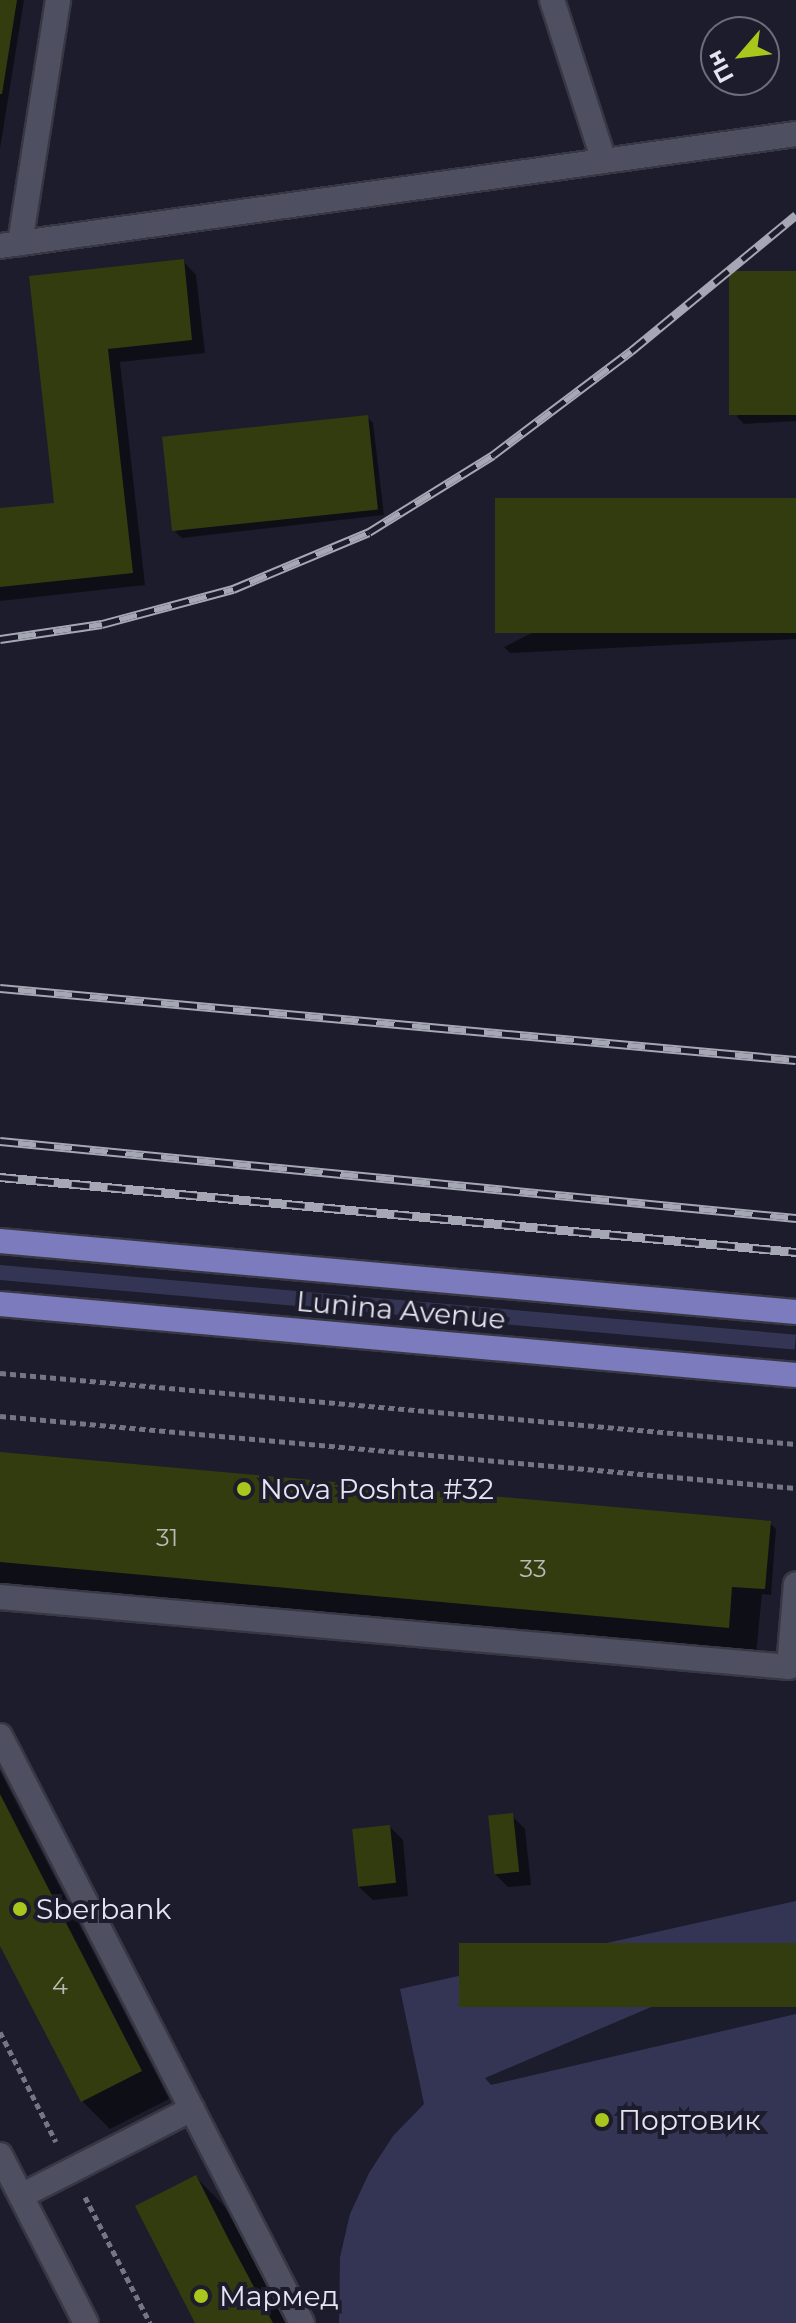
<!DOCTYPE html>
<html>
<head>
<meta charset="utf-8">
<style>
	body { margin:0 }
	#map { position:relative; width:796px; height:2323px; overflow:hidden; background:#1c1c2c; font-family:Montserrat,sans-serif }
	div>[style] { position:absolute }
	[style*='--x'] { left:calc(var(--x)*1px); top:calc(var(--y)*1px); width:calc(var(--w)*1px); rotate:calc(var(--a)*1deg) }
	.green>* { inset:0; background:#343554; transform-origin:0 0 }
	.shadow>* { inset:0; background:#0007 }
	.building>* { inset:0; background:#333c0f; transform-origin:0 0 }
	.path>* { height:5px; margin-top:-2.5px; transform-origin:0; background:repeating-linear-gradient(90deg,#757583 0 6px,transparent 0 10px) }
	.roads { filter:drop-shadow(2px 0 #383844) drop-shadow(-2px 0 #383844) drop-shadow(0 2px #383844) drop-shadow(0 -2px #383844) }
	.minor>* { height:24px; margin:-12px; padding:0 12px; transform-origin:12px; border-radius:12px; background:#4e4f60 }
	.major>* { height:24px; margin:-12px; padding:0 12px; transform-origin:12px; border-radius:12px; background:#7b7bbd }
	.rail>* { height:9px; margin-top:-4.5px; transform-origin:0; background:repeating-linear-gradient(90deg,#1c1c2c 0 18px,#a6a7b4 0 36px); box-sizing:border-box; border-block:2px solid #a6a7b4 }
	.dots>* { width:22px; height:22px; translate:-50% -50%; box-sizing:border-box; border:4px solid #1c1c2c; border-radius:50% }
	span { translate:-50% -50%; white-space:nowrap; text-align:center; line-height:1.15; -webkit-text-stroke:8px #1c1c2c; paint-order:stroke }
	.number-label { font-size:24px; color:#b8bbb8 }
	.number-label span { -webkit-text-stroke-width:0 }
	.street-label { font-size:28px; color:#e4e5f0 }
	.poi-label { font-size:28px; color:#e4e5f0 }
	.left { translate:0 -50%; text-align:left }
	.north { position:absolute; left:700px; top:16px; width:80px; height:80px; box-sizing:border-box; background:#1c1c2c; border:2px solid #6c6c7a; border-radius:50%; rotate:242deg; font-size:22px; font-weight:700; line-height:32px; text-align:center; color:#e4e5f0 }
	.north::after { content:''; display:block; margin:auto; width:28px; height:36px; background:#a8c71c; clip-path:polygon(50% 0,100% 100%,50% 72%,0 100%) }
</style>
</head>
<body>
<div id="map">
	<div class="green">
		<div style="left:0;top:1265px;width:799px;height:15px;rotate:5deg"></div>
		<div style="clip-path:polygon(796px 1901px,796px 2323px,339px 2323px,340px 2257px,350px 2214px,369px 2173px,393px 2136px,424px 2104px,400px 1989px)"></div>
	</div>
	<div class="shadow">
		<div style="clip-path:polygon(0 0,24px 0,0 149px)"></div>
		<div style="clip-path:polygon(183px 261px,196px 275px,205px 353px,120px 362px,145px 585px,0 601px,0 510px,56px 504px,31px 277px)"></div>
		<div style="clip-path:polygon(796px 273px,796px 421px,744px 424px,737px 417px)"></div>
		<div style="clip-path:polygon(367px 417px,373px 423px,384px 515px,182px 538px,175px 532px)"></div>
		<div style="clip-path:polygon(796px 500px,796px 639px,510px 653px,504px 647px)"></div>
		<div style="clip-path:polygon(0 1454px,770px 1523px,776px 1529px,771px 1595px,762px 1594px,756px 1655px,0 1587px)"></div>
		<div style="clip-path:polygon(0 1771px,169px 2099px,110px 2129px,82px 2101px,0 1941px)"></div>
		<div style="clip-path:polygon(512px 1816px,525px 1829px,531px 1885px,508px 1887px,495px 1874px)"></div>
		<div style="clip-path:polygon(390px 1827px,403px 1840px,408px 1896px,373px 1900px,359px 1887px)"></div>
		<div style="clip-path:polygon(796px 1945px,796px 2014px,491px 2085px,485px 2078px)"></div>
		<div style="clip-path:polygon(196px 2177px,226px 2208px,286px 2323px,197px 2323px)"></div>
	</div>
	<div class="building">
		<div style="clip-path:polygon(0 0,17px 0,2px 94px,0 94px)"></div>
		<div style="clip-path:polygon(184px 259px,192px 340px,108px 349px,133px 573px,0 587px,0 508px,54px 503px,29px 276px)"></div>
		<div style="left:796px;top:271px;width:144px;height:67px;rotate:90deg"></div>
		<div style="left:368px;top:415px;width:95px;height:207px;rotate:84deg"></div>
		<div style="left:796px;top:498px;width:135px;height:301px;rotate:90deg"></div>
		<div style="clip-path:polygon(0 1452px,771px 1521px,765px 1589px,732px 1587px,729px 1628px,0 1562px)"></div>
		<div style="clip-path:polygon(0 1794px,142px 2071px,81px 2102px,0 1946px)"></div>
		<div style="left:513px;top:1813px;width:59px;height:25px;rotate:84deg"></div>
		<div style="left:390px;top:1825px;width:58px;height:38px;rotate:84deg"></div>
		<div style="left:796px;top:1943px;width:64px;height:337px;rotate:90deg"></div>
		<div style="clip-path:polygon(196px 2175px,229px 2240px,273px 2323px,195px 2323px,135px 2206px)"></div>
	</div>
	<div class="path">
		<div style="--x:0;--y:1373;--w:799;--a:5.1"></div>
		<div style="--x:0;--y:1416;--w:799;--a:5.17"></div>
		<div style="--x:0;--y:2032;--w:123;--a:63"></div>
		<div style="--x:85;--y:2197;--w:142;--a:62.7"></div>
	</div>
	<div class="roads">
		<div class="minor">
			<div style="--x:552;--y:0;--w:169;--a:72.1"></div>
			<div style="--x:20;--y:243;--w:246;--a:-81.1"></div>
			<div style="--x:0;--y:246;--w:804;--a:-8.01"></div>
			<div style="--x:0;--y:1597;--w:792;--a:5.07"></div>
			<div style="--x:789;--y:1667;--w:83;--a:-85.2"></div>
			<div style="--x:0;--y:1736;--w:660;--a:62.78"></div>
			<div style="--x:0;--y:2155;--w:189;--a:62.9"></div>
			<div style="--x:21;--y:2196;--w:192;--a:-27"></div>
		</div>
		<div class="major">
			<div style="--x:0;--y:1241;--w:799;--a:5.1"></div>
			<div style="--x:0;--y:1304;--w:799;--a:5.1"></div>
		</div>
	</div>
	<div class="rail">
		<div style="--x:0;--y:639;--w:103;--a:-8.4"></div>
		<div style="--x:102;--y:624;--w:136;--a:-15"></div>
		<div style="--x:233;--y:589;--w:147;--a:-22.7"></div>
		<div style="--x:369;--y:532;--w:146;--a:-31.8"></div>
		<div style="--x:493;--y:455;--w:173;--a:-37"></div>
		<div style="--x:631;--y:351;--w:214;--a:-39.5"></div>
		<div style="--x:0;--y:988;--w:799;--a:5.17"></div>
		<div style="--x:0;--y:1141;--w:800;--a:5.53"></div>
		<div style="--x:0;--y:1177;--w:800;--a:5.38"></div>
	</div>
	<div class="dots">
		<div style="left:244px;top:1489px;background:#a8c71c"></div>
		<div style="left:20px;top:1909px;background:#a8c71c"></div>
		<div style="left:602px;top:2120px;background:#a8c71c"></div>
		<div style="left:201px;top:2296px;background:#a8c71c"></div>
	</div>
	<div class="number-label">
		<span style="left:167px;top:1538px">31</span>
		<span style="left:533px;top:1569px">33</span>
		<span style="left:60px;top:1986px">4</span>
	</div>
	<div class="street-label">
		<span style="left:401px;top:1310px;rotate:5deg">Lunina Avenue</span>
	</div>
	<div class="poi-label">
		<span class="left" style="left:260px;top:1489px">Nova Poshta #32</span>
		<span class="left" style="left:36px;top:1909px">Sberbank</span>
		<span class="left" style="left:618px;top:2120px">Портовик</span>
		<span class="left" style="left:219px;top:2296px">Мармед</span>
	</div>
	<div class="north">Пн</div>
</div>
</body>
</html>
